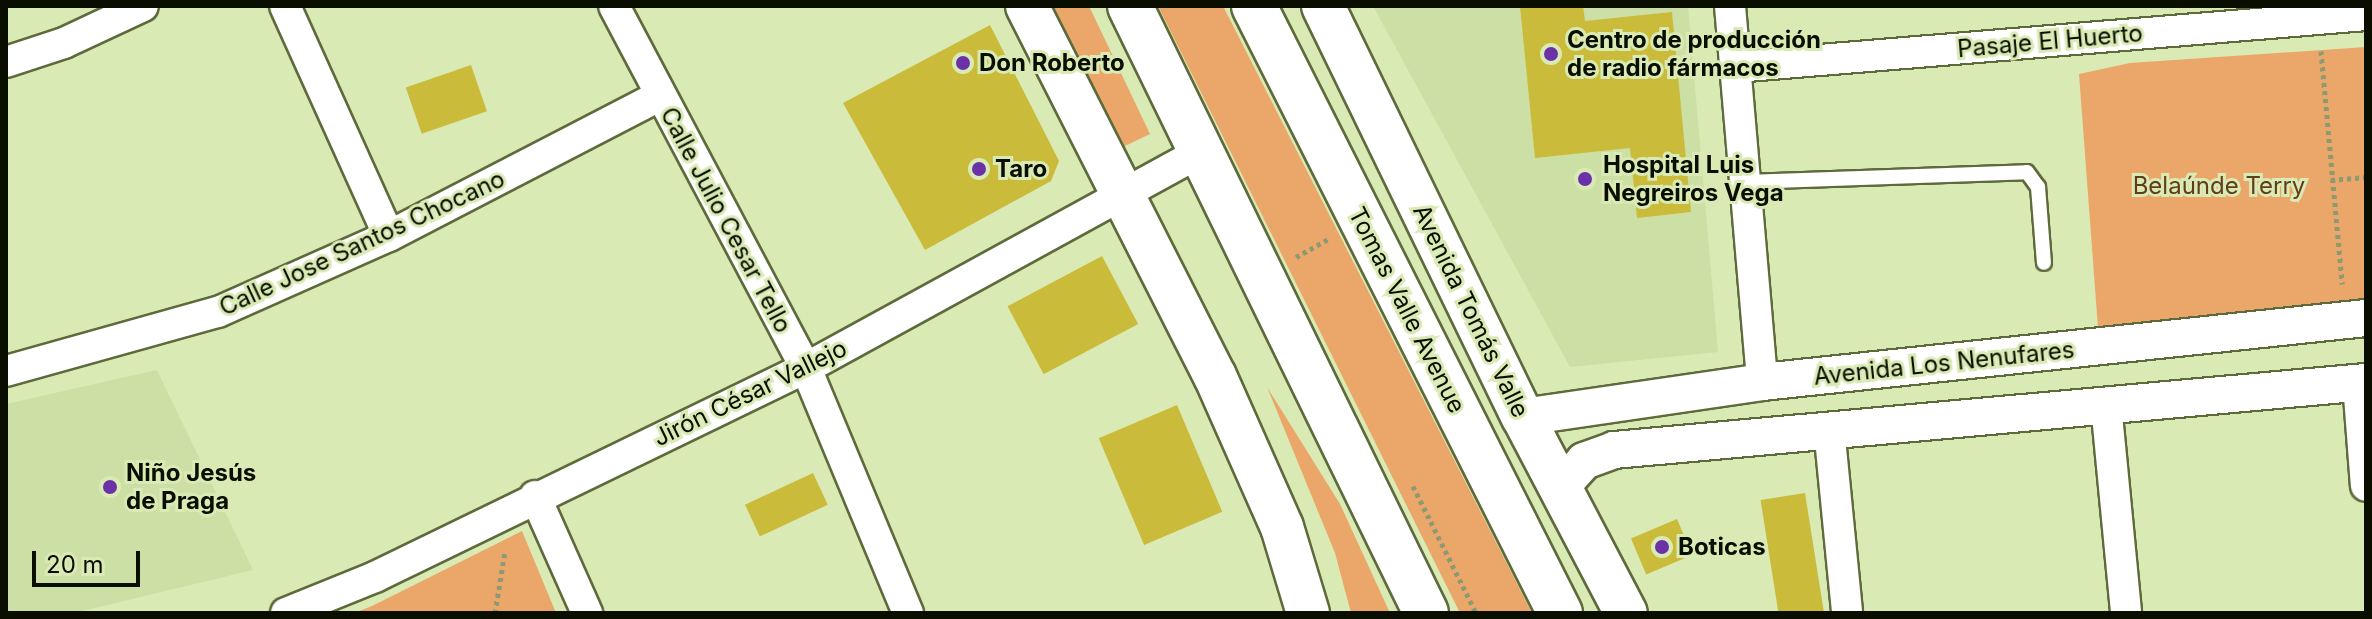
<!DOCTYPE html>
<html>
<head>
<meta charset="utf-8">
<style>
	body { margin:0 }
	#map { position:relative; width:2372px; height:619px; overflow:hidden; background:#daeab5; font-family:Inter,sans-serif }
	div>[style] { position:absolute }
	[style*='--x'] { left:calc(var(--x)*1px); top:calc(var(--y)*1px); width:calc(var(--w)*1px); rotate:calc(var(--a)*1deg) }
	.built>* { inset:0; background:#ccdfa4 }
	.green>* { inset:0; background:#eba769 }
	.building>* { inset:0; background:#cbbb3a; transform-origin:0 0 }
	.path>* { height:5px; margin-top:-2.5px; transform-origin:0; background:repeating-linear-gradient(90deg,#8d9973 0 4px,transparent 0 8px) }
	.roads { filter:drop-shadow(2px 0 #5d6a3b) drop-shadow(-2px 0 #5d6a3b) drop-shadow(0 2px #5d6a3b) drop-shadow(0 -2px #5d6a3b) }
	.service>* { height:14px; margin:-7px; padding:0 7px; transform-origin:7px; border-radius:7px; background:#fff }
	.minor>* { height:30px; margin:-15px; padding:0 15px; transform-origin:15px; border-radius:15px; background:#fff }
	.tertiary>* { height:36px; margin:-18px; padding:0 18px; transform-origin:18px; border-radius:18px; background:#fff }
	.secondary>* { height:42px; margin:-21px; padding:0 21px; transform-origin:21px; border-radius:21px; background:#fff }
	.primary>* { height:44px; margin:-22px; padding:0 22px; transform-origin:22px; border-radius:22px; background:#fff }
	.dots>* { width:22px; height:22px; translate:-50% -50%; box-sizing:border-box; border:4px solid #daeab5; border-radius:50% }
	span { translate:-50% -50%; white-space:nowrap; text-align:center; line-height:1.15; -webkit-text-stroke:6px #daeab5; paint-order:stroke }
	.poi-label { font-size:24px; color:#090e00; font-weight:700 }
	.left { translate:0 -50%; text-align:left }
	.street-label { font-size:24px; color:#090e00 }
	.park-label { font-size:24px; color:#613d1b }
	.frame { position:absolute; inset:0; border:8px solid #090e00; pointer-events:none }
	.scale { position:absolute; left:32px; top:551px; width:108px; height:36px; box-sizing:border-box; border:4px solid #090e00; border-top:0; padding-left:10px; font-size:24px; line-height:28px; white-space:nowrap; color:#090e00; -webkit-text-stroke:6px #daeab5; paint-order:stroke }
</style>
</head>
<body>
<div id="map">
	<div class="built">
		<div style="clip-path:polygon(1373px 6px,1688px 6px,1718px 352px,1570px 367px)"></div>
		<div style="clip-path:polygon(157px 370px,253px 570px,74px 613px,6px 613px,6px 404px)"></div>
	</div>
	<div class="green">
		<div style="clip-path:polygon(1053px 6px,1089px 6px,1150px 134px,1123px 147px)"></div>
		<div style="clip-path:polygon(1158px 6px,1223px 6px,1532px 613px,1460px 613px)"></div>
		<div style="clip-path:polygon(2366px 47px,2366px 300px,2098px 328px,2079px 74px,2130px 63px)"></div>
		<div style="clip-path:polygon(1267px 387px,1340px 504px,1390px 613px,1351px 613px,1335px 553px)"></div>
		<div style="clip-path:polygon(522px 531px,556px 613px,354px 613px,372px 606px)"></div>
	</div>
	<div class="building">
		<div style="clip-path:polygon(1520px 6px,1583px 6px,1585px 21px,1672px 12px,1691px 212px,1637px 218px,1630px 148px,1535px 158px)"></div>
		<div style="clip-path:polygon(990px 25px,1059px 161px,1051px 181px,925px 250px,843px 103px)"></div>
		<div style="left:471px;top:65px;width:49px;height:69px;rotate:71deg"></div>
		<div style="left:1102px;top:256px;width:77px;height:107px;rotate:62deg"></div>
		<div style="left:1177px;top:405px;width:116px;height:85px;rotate:67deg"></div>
		<div style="left:813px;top:473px;width:35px;height:75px;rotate:65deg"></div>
		<div style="left:1805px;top:493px;width:121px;height:45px;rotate:81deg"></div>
		<div style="left:1677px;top:519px;width:39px;height:50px;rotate:67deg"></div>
	</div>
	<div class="path">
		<div style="--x:2321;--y:51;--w:234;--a:84.8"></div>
		<div style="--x:2331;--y:180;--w:35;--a:-5"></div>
		<div style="--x:1296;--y:257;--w:38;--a:-29"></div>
		<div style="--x:1413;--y:486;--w:142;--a:63.6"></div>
		<div style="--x:495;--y:613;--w:63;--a:-80.8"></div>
	</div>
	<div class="roads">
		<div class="service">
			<div style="--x:1745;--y:182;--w:282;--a:-2"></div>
			<div style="--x:2027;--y:172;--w:19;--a:54"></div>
			<div style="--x:2038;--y:187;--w:76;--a:85.5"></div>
		</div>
		<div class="minor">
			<div style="--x:285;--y:6;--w:252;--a:65.7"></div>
			<div style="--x:614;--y:6;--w:410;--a:62.1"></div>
			<div style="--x:806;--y:368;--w:265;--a:67.4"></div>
			<div style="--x:1730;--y:6;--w:377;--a:85.1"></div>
			<div style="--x:6;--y:62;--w:61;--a:-18.1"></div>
			<div style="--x:64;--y:43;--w:87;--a:-25.1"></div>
			<div style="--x:1735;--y:67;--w:633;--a:-4.71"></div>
			<div style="--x:6;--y:371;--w:220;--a:-15.6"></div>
			<div style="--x:218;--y:312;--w:187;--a:-24"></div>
			<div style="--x:389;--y:236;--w:304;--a:-27.4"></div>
			<div style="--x:2358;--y:383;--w:103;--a:85.6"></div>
			<div style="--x:2106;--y:404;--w:210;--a:84.5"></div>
			<div style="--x:1829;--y:428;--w:186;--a:84.4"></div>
			<div style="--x:535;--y:496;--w:128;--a:66"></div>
			<div style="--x:286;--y:613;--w:96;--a:-22"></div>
			<div style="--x:375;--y:577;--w:479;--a:-25.9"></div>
			<div style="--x:806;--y:368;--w:452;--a:-28.7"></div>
		</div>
		<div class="tertiary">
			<div style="--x:1523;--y:417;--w:242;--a:-8.3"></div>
			<div style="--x:1762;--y:382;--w:607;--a:-6.05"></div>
			<div style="--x:1560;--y:488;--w:36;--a:-48"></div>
			<div style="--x:1584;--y:461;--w:32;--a:-20"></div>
			<div style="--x:1614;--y:450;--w:755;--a:-5.17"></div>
		</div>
		<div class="secondary">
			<div style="--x:1027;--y:6;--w:415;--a:63.1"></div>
			<div style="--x:1215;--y:376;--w:165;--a:66.1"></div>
			<div style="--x:1282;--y:527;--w:90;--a:73.2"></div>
			<div style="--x:1323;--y:6;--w:457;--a:64.1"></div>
			<div style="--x:1523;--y:417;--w:221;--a:62.3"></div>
		</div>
		<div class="primary">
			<div style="--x:1130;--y:6;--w:675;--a:64"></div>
			<div style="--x:1254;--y:6;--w:680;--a:63.25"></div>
		</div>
	</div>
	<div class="dots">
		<div style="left:1551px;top:54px;background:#6b32a8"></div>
		<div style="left:963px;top:63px;background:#6b32a8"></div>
		<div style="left:979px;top:169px;background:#6b32a8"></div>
		<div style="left:1585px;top:179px;background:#6b32a8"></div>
		<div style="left:110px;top:487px;background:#6b32a8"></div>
		<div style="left:1662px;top:547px;background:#6b32a8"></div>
	</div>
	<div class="poi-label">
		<span class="left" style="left:1567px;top:54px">Centro de producción<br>de radio fármacos</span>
		<span class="left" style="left:979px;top:63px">Don Roberto</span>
		<span class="left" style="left:1603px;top:179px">Hospital Luis<br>Negreiros Vega</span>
		<span class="left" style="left:995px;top:169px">Taro</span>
		<span class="left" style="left:126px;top:487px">Niño Jesús<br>de Praga</span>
		<span class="left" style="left:1678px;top:547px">Boticas</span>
	</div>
	<div class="street-label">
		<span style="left:2050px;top:41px;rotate:-5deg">Pasaje El Huerto</span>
		<span style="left:726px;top:220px;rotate:62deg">Calle Julio Cesar Tello</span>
		<span style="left:362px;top:243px;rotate:-25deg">Calle Jose Santos Chocano</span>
		<span style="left:1407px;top:310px;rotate:63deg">Tomas Valle Avenue</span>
		<span style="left:1471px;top:311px;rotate:64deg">Avenida Tomás Valle</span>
		<span style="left:1944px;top:363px;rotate:-6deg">Avenida Los Nenufares</span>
		<span style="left:750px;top:393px;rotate:-26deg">Jirón César Vallejo</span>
	</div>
	<div class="park-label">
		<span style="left:2219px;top:186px">Belaúnde Terry</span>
	</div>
	<div class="frame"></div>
	<div class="scale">20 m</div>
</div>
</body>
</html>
